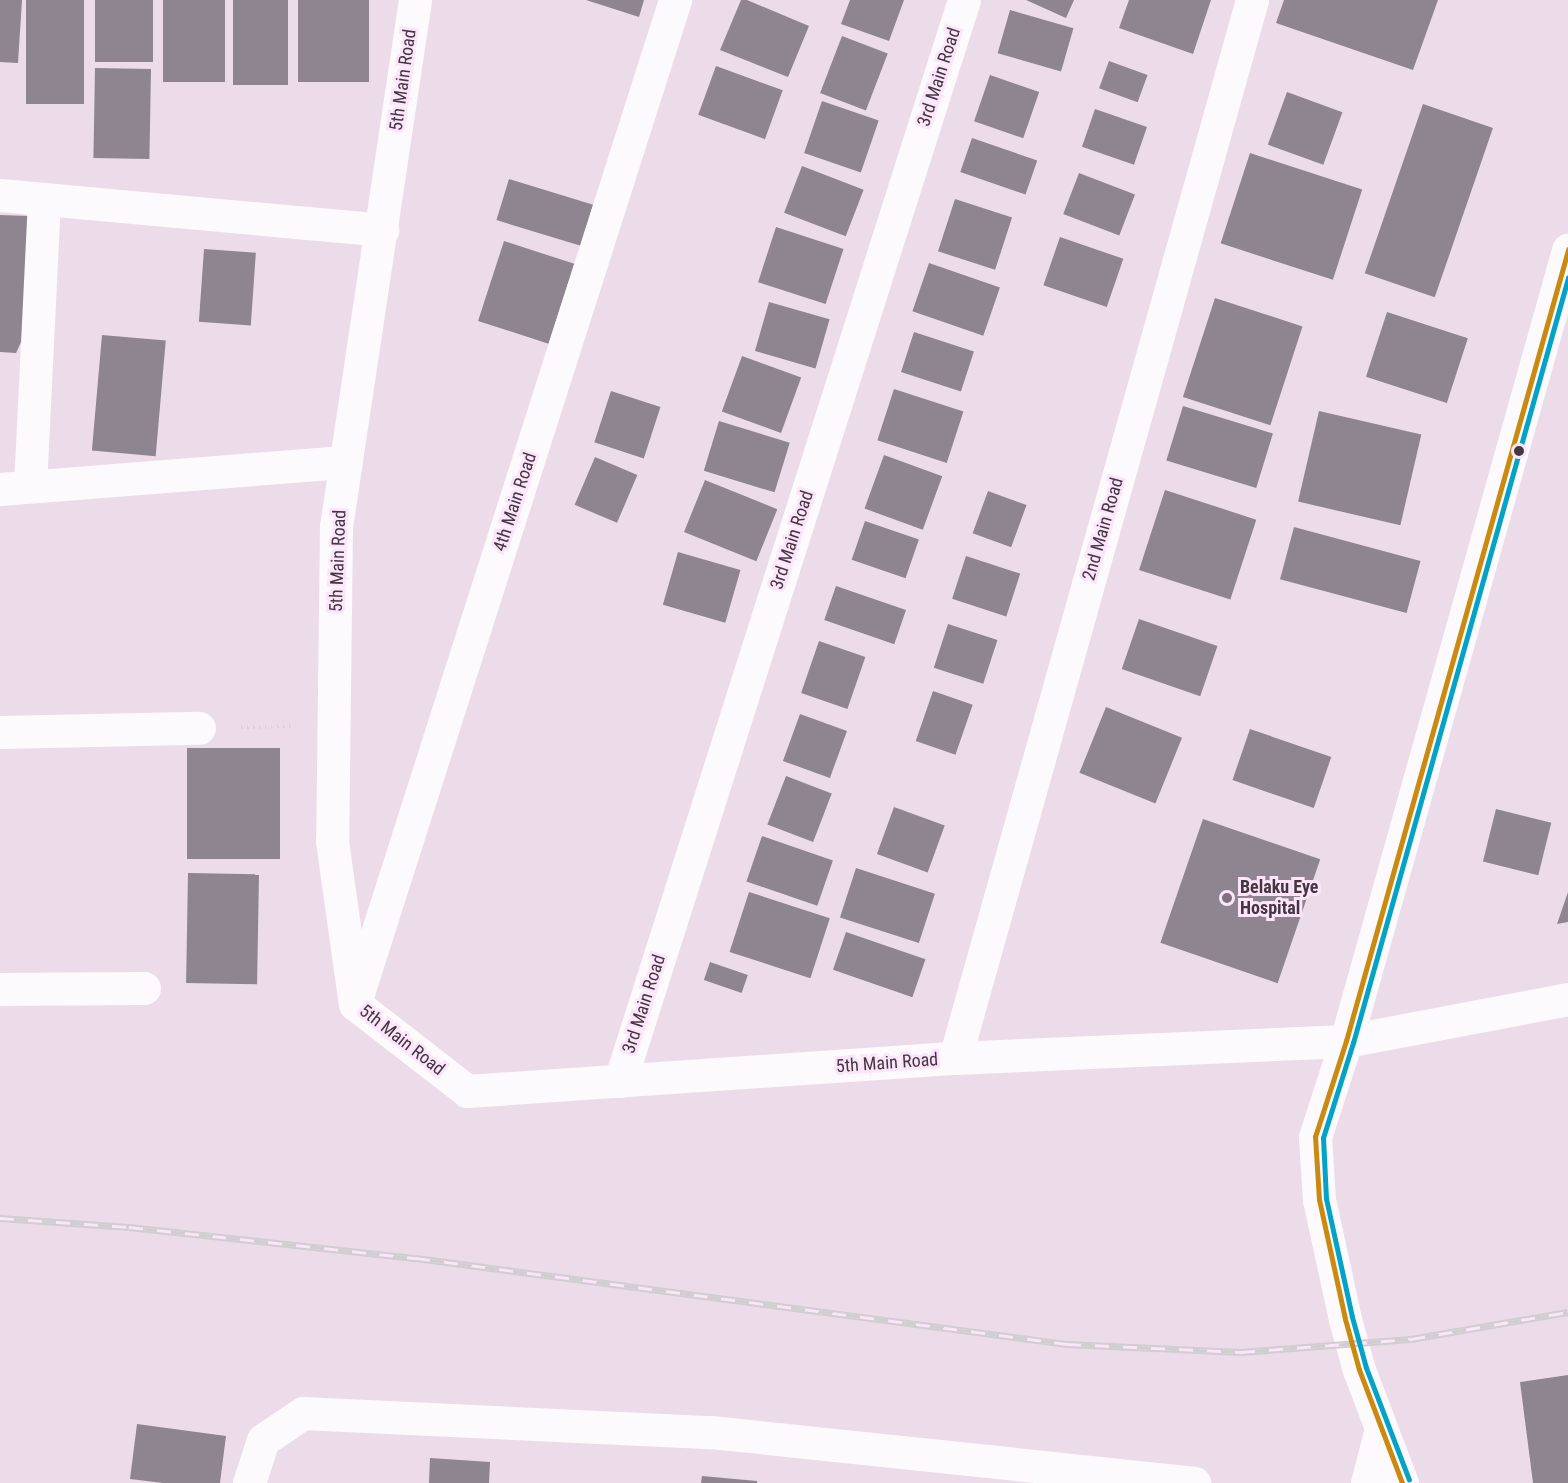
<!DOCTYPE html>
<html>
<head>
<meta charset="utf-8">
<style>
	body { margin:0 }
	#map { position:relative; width:1568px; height:1483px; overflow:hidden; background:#ecdcea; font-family:"Roboto Condensed",sans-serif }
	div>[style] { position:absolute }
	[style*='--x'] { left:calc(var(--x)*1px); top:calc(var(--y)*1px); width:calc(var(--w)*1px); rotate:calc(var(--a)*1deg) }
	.building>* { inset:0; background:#8e8591; transform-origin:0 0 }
	.path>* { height:4px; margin-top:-2px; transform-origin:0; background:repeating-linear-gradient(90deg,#d7d3d6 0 1.5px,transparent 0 6px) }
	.minor>* { height:33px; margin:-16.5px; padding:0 16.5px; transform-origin:16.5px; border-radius:16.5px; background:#fcfafc }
	.major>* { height:33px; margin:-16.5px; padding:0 16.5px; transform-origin:16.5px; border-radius:16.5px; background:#fcfafc }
	.rail>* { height:7px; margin-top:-3.5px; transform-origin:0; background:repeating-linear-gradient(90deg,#fce5fa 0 14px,#d2cdd1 0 28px); box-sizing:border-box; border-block:2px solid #d2cdd1 }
	.bus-1>* { height:4.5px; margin:-2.25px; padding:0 2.25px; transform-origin:2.25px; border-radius:2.25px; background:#ca8a10 }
	.bus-2>* { height:4.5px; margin:-2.25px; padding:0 2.25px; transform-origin:2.25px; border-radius:2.25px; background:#03a3c7 }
	.dots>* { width:16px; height:16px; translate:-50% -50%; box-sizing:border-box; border:3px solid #fce5fa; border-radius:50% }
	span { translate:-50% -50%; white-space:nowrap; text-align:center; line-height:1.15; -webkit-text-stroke:6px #fce5fa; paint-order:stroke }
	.street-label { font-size:18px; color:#423741 }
	.poi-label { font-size:18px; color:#423741; font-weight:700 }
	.left { translate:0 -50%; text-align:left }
</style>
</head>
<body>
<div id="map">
	<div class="building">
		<div style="clip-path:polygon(0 0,22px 0,18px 63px,0 62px)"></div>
		<div style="left:26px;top:0;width:58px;height:104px"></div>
		<div style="left:95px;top:0;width:58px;height:62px"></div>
		<div style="left:163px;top:0;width:62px;height:82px"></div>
		<div style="left:233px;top:0;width:55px;height:85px"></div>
		<div style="left:298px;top:0;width:71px;height:82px"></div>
		<div style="clip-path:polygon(586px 0,644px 0,639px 17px)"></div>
		<div style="clip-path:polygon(741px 0,747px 0,809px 26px,788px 77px,720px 50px)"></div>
		<div style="clip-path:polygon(850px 0,904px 0,889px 41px,841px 24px)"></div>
		<div style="clip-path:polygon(1026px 0,1074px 0,1066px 18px)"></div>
		<div style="clip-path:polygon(1129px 0,1211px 0,1193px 54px,1119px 28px)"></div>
		<div style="clip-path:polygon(1284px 0,1438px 0,1413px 70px,1276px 23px)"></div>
		<div style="left:1010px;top:10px;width:66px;height:45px;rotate:16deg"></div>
		<div style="left:842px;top:36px;width:49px;height:61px;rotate:21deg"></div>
		<div style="left:1109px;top:61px;width:41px;height:29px;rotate:20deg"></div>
		<div style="left:716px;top:66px;width:71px;height:52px;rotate:20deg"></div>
		<div style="left:95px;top:68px;width:56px;height:90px;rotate:1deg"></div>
		<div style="left:990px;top:75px;width:52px;height:49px;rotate:19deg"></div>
		<div style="left:1287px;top:92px;width:59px;height:56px;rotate:20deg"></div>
		<div style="left:822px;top:101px;width:60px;height:55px;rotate:19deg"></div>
		<div style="left:1423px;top:104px;width:74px;height:179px;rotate:19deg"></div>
		<div style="left:1095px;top:109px;width:55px;height:40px;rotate:19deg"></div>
		<div style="left:972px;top:138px;width:69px;height:36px;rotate:19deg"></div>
		<div style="left:1250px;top:153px;width:118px;height:95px;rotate:18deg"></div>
		<div style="left:802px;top:166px;width:66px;height:50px;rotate:21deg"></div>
		<div style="left:1079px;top:173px;width:60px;height:44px;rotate:21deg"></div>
		<div style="left:509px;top:179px;width:88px;height:43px;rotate:17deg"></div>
		<div style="left:955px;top:199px;width:60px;height:55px;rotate:18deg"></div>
		<div style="clip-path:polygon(0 215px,29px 216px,27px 329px,16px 353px,0 352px)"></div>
		<div style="left:776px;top:227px;width:71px;height:58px;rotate:18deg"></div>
		<div style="left:1060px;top:237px;width:67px;height:51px;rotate:19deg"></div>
		<div style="left:504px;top:241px;width:74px;height:84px;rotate:18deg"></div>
		<div style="left:204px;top:249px;width:52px;height:73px;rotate:4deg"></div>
		<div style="left:929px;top:263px;width:75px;height:51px;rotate:19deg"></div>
		<div style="left:1215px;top:298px;width:92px;height:104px;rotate:18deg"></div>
		<div style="left:769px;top:302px;width:63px;height:51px;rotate:16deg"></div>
		<div style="left:1387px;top:312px;width:85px;height:68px;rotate:18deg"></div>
		<div style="left:914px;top:332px;width:63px;height:42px;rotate:18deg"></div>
		<div style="left:102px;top:335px;width:64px;height:116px;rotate:5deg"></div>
		<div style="left:742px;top:356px;width:63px;height:59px;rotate:20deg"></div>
		<div style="left:894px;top:389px;width:73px;height:54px;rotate:18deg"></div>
		<div style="left:611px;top:391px;width:52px;height:54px;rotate:18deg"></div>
		<div style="left:1183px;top:406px;width:94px;height:57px;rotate:17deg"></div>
		<div style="left:1319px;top:411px;width:105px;height:93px;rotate:13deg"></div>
		<div style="left:719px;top:421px;width:74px;height:52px;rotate:17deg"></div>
		<div style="left:884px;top:455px;width:62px;height:57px;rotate:20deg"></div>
		<div style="left:595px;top:457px;width:46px;height:52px;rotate:23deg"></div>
		<div style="left:705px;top:480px;width:78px;height:56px;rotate:22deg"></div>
		<div style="left:1165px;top:490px;width:96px;height:84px;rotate:18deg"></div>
		<div style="left:988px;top:491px;width:41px;height:45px;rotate:20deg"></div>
		<div style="left:865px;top:521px;width:57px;height:41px;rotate:19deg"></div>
		<div style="left:1294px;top:527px;width:131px;height:54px;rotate:15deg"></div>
		<div style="left:678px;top:552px;width:65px;height:55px;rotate:16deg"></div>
		<div style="left:966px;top:556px;width:57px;height:45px;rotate:18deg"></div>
		<div style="left:836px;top:586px;width:74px;height:36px;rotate:19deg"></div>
		<div style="left:1139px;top:619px;width:83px;height:53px;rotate:19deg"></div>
		<div style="left:948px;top:624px;width:52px;height:46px;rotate:18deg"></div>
		<div style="left:819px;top:641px;width:49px;height:55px;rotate:19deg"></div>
		<div style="left:933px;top:691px;width:42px;height:53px;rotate:19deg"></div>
		<div style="left:1106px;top:707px;width:82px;height:71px;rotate:22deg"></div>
		<div style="left:800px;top:714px;width:50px;height:50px;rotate:20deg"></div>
		<div style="left:1250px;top:729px;width:86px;height:54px;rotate:19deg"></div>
		<div style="left:187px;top:748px;width:93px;height:111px"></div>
		<div style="left:786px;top:776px;width:49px;height:52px;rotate:21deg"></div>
		<div style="left:894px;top:807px;width:54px;height:50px;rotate:20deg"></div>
		<div style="left:1496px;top:809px;width:57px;height:54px;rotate:14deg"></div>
		<div style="left:1203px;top:819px;width:124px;height:131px;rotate:19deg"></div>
		<div style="left:762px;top:836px;width:75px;height:48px;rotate:19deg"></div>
		<div style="left:856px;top:868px;width:83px;height:52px;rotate:18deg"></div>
		<div style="left:188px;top:873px;width:71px;height:110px;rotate:1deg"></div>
		<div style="left:749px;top:892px;width:85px;height:63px;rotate:18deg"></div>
		<div style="clip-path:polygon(1568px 892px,1568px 922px,1557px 924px)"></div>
		<div style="left:846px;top:932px;width:84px;height:40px;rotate:19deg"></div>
		<div style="left:710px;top:962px;width:40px;height:19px;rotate:19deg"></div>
		<div style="clip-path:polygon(1568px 1375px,1568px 1483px,1533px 1483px,1520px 1382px)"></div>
		<div style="clip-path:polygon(137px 1424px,226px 1436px,220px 1483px,163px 1483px,130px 1479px)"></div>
		<div style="clip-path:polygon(430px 1458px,490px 1462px,489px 1483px,429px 1483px)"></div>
		<div style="clip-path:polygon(702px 1476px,757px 1481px,757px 1483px,701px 1483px)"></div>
	</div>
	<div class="path">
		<div style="--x:241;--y:727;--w:50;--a:-1.1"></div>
	</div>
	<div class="minor">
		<div style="--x:415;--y:0;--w:533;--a:98.53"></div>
		<div style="--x:336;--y:527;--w:314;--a:90.7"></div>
		<div style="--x:332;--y:841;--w:165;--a:82"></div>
		<div style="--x:355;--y:1004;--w:142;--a:37.8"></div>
		<div style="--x:467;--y:1091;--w:489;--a:-3.9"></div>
		<div style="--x:955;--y:1058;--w:391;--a:-2.5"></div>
		<div style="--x:1346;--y:1041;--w:226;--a:-10.7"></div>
		<div style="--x:0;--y:195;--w:384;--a:5.2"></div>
		<div style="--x:30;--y:486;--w:287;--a:-87.2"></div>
		<div style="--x:0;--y:489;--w:347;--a:-4.5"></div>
		<div style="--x:0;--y:732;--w:199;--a:-1.2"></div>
		<div style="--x:0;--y:989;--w:144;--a:-0.4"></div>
		<div style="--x:357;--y:996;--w:1046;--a:-72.29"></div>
		<div style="--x:955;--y:1058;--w:1099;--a:-74.32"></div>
		<div style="--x:620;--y:1081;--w:1134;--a:-72.35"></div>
		<div style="--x:249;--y:1483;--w:45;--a:-72"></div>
		<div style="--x:263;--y:1440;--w:48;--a:-34"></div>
		<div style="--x:303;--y:1413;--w:408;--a:2.7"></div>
		<div style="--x:711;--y:1432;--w:486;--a:6"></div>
	</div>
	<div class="major">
		<div style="--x:1367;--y:1483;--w:56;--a:-75.5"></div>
		<div style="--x:1402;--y:1483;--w:121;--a:-110.8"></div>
		<div style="--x:1359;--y:1370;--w:53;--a:-105.4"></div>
		<div style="--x:1345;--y:1319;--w:122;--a:-102.3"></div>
		<div style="--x:1319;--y:1200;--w:63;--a:-93.6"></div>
		<div style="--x:1315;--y:1137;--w:101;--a:-72.1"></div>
		<div style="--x:1346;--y:1041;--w:822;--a:-74.32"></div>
	</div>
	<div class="rail">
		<div style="--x:0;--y:1218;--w:129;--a:4"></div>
		<div style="--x:129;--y:1227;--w:289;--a:6.2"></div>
		<div style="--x:416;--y:1258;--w:657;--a:7.53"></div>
		<div style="--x:1067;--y:1344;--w:174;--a:2.6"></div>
		<div style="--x:1241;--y:1352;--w:170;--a:-4.4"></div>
		<div style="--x:1411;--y:1339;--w:159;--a:-9.8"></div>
	</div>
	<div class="bus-1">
		<div style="--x:1402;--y:1483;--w:121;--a:-110.8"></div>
		<div style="--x:1359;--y:1370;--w:53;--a:-105.4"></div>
		<div style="--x:1345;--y:1319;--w:122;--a:-102.3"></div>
		<div style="--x:1319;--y:1200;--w:63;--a:-93.6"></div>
		<div style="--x:1315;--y:1137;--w:101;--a:-72.1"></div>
		<div style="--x:1346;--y:1041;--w:822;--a:-74.32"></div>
	</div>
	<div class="bus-2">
		<div style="--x:1409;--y:1480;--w:120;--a:-111"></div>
		<div style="--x:1366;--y:1368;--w:53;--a:-105.4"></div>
		<div style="--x:1352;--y:1317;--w:121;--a:-102.4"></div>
		<div style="--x:1326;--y:1199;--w:61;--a:-92.8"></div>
		<div style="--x:1323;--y:1138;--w:100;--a:-72.5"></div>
		<div style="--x:1353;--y:1043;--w:795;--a:-74.3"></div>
	</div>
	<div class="dots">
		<div style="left:1519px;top:451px;background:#423741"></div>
		<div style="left:1227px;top:898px;background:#7e717c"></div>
	</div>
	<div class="street-label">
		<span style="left:939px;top:77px;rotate:-72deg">3rd Main Road</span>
		<span style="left:403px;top:80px;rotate:-82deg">5th Main Road</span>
		<span style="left:515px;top:502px;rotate:-72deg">4th Main Road</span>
		<span style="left:1103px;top:529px;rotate:-74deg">2nd Main Road</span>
		<span style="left:792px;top:540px;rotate:-72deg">3rd Main Road</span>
		<span style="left:338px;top:561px;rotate:-88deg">5th Main Road</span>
		<span style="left:644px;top:1004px;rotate:-72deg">3rd Main Road</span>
		<span style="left:402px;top:1040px;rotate:38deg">5th Main Road</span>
		<span style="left:887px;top:1063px;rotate:-4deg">5th Main Road</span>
	</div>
	<div class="poi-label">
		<span class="left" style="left:1240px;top:898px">Belaku Eye<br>Hospital</span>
	</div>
</div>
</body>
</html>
